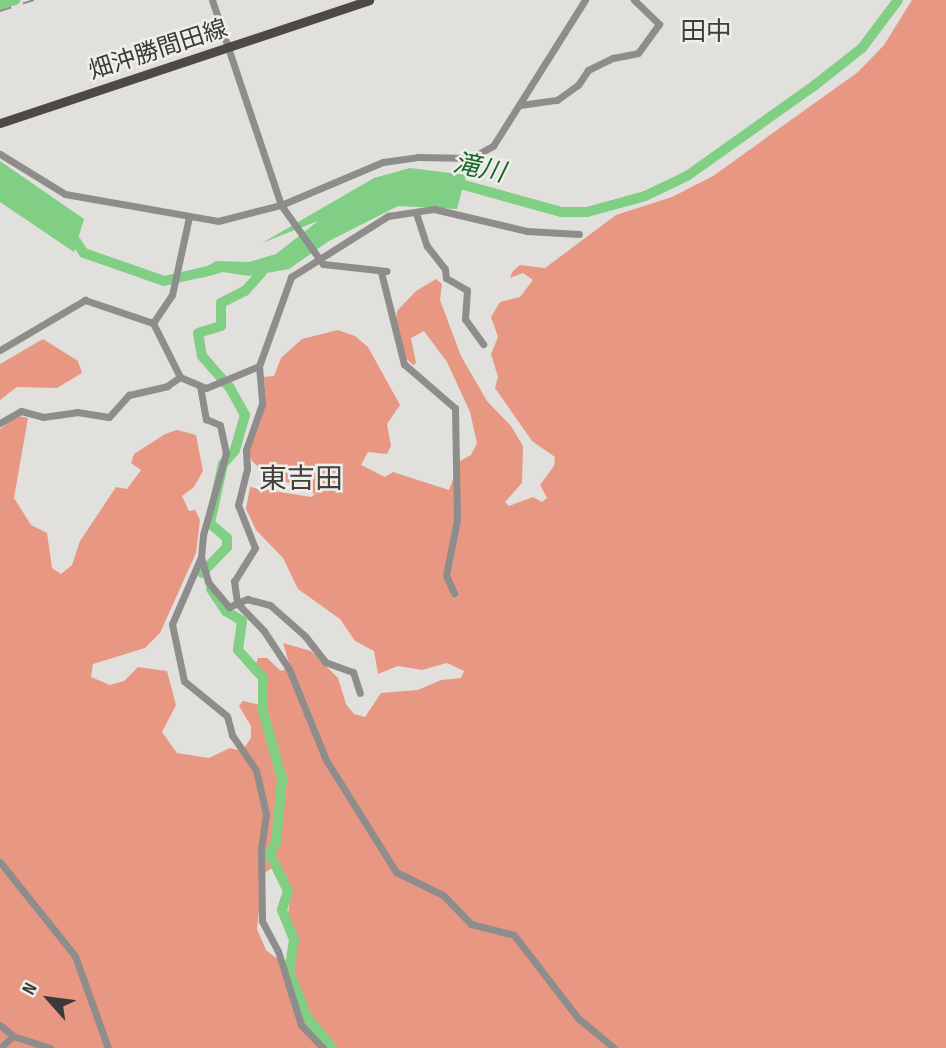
<!DOCTYPE html>
<html>
<head>
<meta charset="utf-8">
<style>
	body { margin:0 }
	#map { position:relative; width:946px; height:1048px; overflow:hidden; background:#e2e0dc; font-family:"Sofia Sans Condensed","Noto Sans JP",sans-serif }
	div>[style] { position:absolute }
	[style*='--x'] { left:calc(var(--x)*1px); top:calc(var(--y)*1px); width:calc(var(--w)*1px); rotate:calc(var(--a)*1deg) }
	.green>* { inset:0; background:#e89882 }
	.water>* { inset:0; background:#80cf85 }
	.river>* { height:10px; margin:-5px; padding:0 5px; transform-origin:5px; border-radius:5px; background:#80cf85 }
	.minor>* { height:7px; margin:-3.5px; padding:0 3.5px; transform-origin:3.5px; border-radius:3.5px; background:#8e8d8b }
	.major>* { height:9px; margin:-4.5px; padding:0 4.5px; transform-origin:4.5px; border-radius:4.5px; background:#4c4947 }
	.rail>* { height:2px; margin-top:-1px; transform-origin:0; background:repeating-linear-gradient(90deg,#8e8c8a 0 12px,transparent 0 24px) }
	span { translate:-50% -50%; white-space:nowrap; text-align:center; line-height:1.15; -webkit-text-stroke:5px #efeeea; paint-order:stroke }
	.street-label { font-size:24px; color:#3b3a39 }
	.neighbourhood-label { font-size:26px; color:#41403d }
	.water-label { font-size:26px; color:#156925; font-style:italic }
	.quarter-label { font-size:28px; color:#41403d }
	.north { position:absolute; left:14px; top:964px; width:70px; height:70px; -webkit-text-stroke:5px #efeeea; paint-order:stroke; rotate:298deg; font-size:19px; font-weight:700; line-height:28px; text-align:center; color:#3b3a39 }
	.north::after { content:''; display:block; margin:auto; width:24px; height:32px; background:#3b3a39; clip-path:polygon(50% 0,100% 100%,50% 72%,0 100%) }
</style>
</head>
<body>
<div id="map">
	<div class="green">
		<div style="clip-path:polygon(evenodd,912px 0,946px 0,946px 1048px,0 1048px,0 429px,18px 416px,28px 418px,14px 498px,31px 525px,47px 533px,52px 568px,61px 574px,72px 565px,80px 541px,116px 487px,127px 489px,141px 470px,131px 463px,134px 454px,165px 434px,177px 430px,196px 435px,203px 471px,194px 487px,182px 496px,189px 511px,195px 510px,200px 520px,196px 553px,160px 633px,145px 648px,93px 664px,91px 677px,110px 685px,124px 681px,138px 667px,167px 671px,176px 705px,162px 732px,177px 753px,209px 758px,230px 748px,242px 751px,251px 738px,251px 726px,239px 706px,243px 701px,265px 706px,268px 685px,256px 664px,258px 658px,267px 658px,281px 671px,286px 669px,289px 663px,283px 643px,311px 651px,338px 678px,346px 704px,354px 714px,365px 717px,381px 693px,418px 690px,441px 680px,461px 678px,464px 671px,447px 663px,422px 670px,398px 666px,378px 674px,374px 651px,355px 641px,340px 619px,298px 589px,283px 558px,256px 530px,246px 509px,250px 487px,311px 497px,315px 494px,265px 473px,252px 461px,248px 452px,266px 400px,264px 377px,274px 376px,281px 358px,302px 339px,338px 330px,355px 336px,368px 347px,400px 405px,387px 424px,391px 446px,387px 454px,368px 452px,361px 465px,385px 477px,393px 472px,449px 490px,460px 461px,471px 455px,477px 443px,470px 412px,447px 362px,424px 331px,411px 338px,416px 363px,413px 365px,406px 358px,396px 321px,397px 311px,416px 291px,436px 279px,442px 284px,440px 300px,461px 356px,487px 401px,511px 426px,523px 446px,522px 483px,505px 502px,509px 506px,533px 497px,542px 502px,547px 498px,540px 485px,554px 466px,555px 457px,532px 441px,495px 388px,498px 377px,491px 354px,498px 337px,491px 317px,500px 302px,520px 297px,533px 280px,523px 273px,510px 278px,512px 272px,520px 265px,545px 268px,616px 215px,672px 197px,713px 176px,858px 72px,884px 45px,912px 0,272px 868px,291px 892px,287px 921px,296px 938px,293px 964px,285px 965px,266px 950px,257px 929px,263px 874px,272px 868px)"></div>
		<div style="clip-path:polygon(43px 339px,78px 361px,82px 373px,57px 388px,17px 387px,0 400px,0 364px)"></div>
	</div>
	<div class="water">
		<div style="clip-path:polygon(0 161px,84px 219px,74px 252px,0 202px)"></div>
		<div style="clip-path:polygon(410px 168px,466px 175px,457px 209px,398px 206px,329px 241px,289px 269px,249px 276px,223px 272px,201px 278px,199px 271px,216px 261px,249px 262px,276px 254px,318px 221px,262px 243px,374px 178px)"></div>
	</div>
	<div class="river">
		<div style="--x:0;--y:5;--w:16;--a:-18"></div>
		<div style="--x:453;--y:182;--w:112;--a:15.5"></div>
		<div style="--x:561;--y:212;--w:26;--a:0"></div>
		<div style="--x:587;--y:212;--w:60;--a:-15.4"></div>
		<div style="--x:645;--y:196;--w:47;--a:-25.5"></div>
		<div style="--x:687;--y:176;--w:157;--a:-35.4"></div>
		<div style="--x:815;--y:85;--w:60;--a:-38.2"></div>
		<div style="--x:862;--y:48;--w:60;--a:-53.1"></div>
		<div style="--x:71;--y:234;--w:23;--a:56"></div>
		<div style="--x:84;--y:253;--w:85;--a:19.3"></div>
		<div style="--x:164;--y:281;--w:49;--a:-12.9"></div>
		<div style="--x:202;--y:573;--w:36;--a:-46"></div>
		<div style="--x:227;--y:547;--w:9;--a:-90"></div>
		<div style="--x:227;--y:538;--w:23;--a:-139"></div>
		<div style="--x:210;--y:523;--w:60;--a:-77.6"></div>
		<div style="--x:223;--y:464;--w:18;--a:-49"></div>
		<div style="--x:235;--y:450;--w:36;--a:-74"></div>
		<div style="--x:245;--y:415;--w:31;--a:-119"></div>
		<div style="--x:230;--y:388;--w:43;--a:-131.2"></div>
		<div style="--x:202;--y:356;--w:23;--a:-100"></div>
		<div style="--x:198;--y:333;--w:24;--a:-17"></div>
		<div style="--x:221;--y:326;--w:23;--a:-90"></div>
		<div style="--x:221;--y:303;--w:27;--a:-27"></div>
		<div style="--x:245;--y:291;--w:25;--a:-48"></div>
		<div style="--x:211;--y:589;--w:27;--a:56"></div>
		<div style="--x:226;--y:611;--w:19;--a:32"></div>
		<div style="--x:242;--y:621;--w:29;--a:98"></div>
		<div style="--x:238;--y:650;--w:38;--a:48"></div>
		<div style="--x:263;--y:678;--w:33;--a:90"></div>
		<div style="--x:263;--y:711;--w:71;--a:74.4"></div>
		<div style="--x:282;--y:779;--w:63;--a:95.4"></div>
		<div style="--x:276;--y:842;--w:13;--a:117"></div>
		<div style="--x:270;--y:854;--w:41;--a:64.1"></div>
		<div style="--x:288;--y:891;--w:20;--a:108"></div>
		<div style="--x:282;--y:910;--w:32;--a:68"></div>
		<div style="--x:294;--y:940;--w:32;--a:99"></div>
		<div style="--x:289;--y:972;--w:48;--a:68.2"></div>
		<div style="--x:307;--y:1017;--w:40;--a:51"></div>
	</div>
	<div class="minor">
		<div style="--x:212;--y:0;--w:216;--a:71.4"></div>
		<div style="--x:281;--y:205;--w:72;--a:54.6"></div>
		<div style="--x:323;--y:264;--w:64;--a:6.2"></div>
		<div style="--x:520;--y:105;--w:37;--a:-8"></div>
		<div style="--x:557;--y:100;--w:26;--a:-36"></div>
		<div style="--x:578;--y:85;--w:18;--a:-56"></div>
		<div style="--x:588;--y:70;--w:28;--a:-26"></div>
		<div style="--x:613;--y:58;--w:25;--a:-11"></div>
		<div style="--x:638;--y:53;--w:36;--a:-54"></div>
		<div style="--x:659;--y:24;--w:35;--a:-136"></div>
		<div style="--x:0;--y:154;--w:76;--a:31.6"></div>
		<div style="--x:65;--y:194;--w:155;--a:10"></div>
		<div style="--x:218;--y:221;--w:65;--a:-14.3"></div>
		<div style="--x:281;--y:205;--w:111;--a:-22.9"></div>
		<div style="--x:383;--y:162;--w:35;--a:-8"></div>
		<div style="--x:418;--y:157;--w:53;--a:1.1"></div>
		<div style="--x:471;--y:158;--w:25;--a:-29"></div>
		<div style="--x:493;--y:146;--w:173;--a:-57.8"></div>
		<div style="--x:416;--y:213;--w:35;--a:72"></div>
		<div style="--x:427;--y:246;--w:29;--a:52"></div>
		<div style="--x:445;--y:269;--w:9;--a:84"></div>
		<div style="--x:446;--y:278;--w:24;--a:30"></div>
		<div style="--x:467;--y:290;--w:29;--a:94"></div>
		<div style="--x:465;--y:319;--w:31;--a:54"></div>
		<div style="--x:381;--y:272;--w:95;--a:76"></div>
		<div style="--x:404;--y:364;--w:67;--a:40.8"></div>
		<div style="--x:455;--y:408;--w:112;--a:89"></div>
		<div style="--x:457;--y:520;--w:56;--a:101.3"></div>
		<div style="--x:446;--y:575;--w:20;--a:66"></div>
		<div style="--x:153;--y:323;--w:34;--a:-56"></div>
		<div style="--x:172;--y:295;--w:80;--a:-77.7"></div>
		<div style="--x:0;--y:350;--w:99;--a:-30.5"></div>
		<div style="--x:85;--y:300;--w:72;--a:18.7"></div>
		<div style="--x:153;--y:323;--w:60;--a:63.4"></div>
		<div style="--x:180;--y:377;--w:28;--a:23"></div>
		<div style="--x:206;--y:388;--w:57;--a:-22.5"></div>
		<div style="--x:259;--y:366;--w:95;--a:-70.2"></div>
		<div style="--x:291;--y:277;--w:115;--a:-32.2"></div>
		<div style="--x:388;--y:216;--w:47;--a:-8.7"></div>
		<div style="--x:434;--y:209;--w:96;--a:13.3"></div>
		<div style="--x:527;--y:231;--w:52;--a:3.3"></div>
		<div style="--x:259;--y:366;--w:38;--a:85"></div>
		<div style="--x:262;--y:404;--w:49;--a:109.2"></div>
		<div style="--x:246;--y:450;--w:19;--a:87"></div>
		<div style="--x:247;--y:469;--w:37;--a:104"></div>
		<div style="--x:238;--y:505;--w:46;--a:68.4"></div>
		<div style="--x:255;--y:548;--w:39;--a:122"></div>
		<div style="--x:234;--y:581;--w:22;--a:82"></div>
		<div style="--x:237;--y:603;--w:39;--a:46"></div>
		<div style="--x:264;--y:631;--w:45;--a:56.7"></div>
		<div style="--x:289;--y:669;--w:98;--a:67.9"></div>
		<div style="--x:326;--y:760;--w:132;--a:58"></div>
		<div style="--x:396;--y:872;--w:52;--a:26.1"></div>
		<div style="--x:443;--y:895;--w:40;--a:46"></div>
		<div style="--x:471;--y:924;--w:44;--a:14.3"></div>
		<div style="--x:514;--y:935;--w:105;--a:52.4"></div>
		<div style="--x:578;--y:1018;--w:47;--a:39.8"></div>
		<div style="--x:200;--y:386;--w:34;--a:80"></div>
		<div style="--x:206;--y:419;--w:15;--a:23"></div>
		<div style="--x:220;--y:425;--w:29;--a:78"></div>
		<div style="--x:226;--y:453;--w:85;--a:105.7"></div>
		<div style="--x:203;--y:535;--w:22;--a:95"></div>
		<div style="--x:201;--y:557;--w:26;--a:74"></div>
		<div style="--x:208;--y:582;--w:33;--a:50"></div>
		<div style="--x:229;--y:607;--w:20;--a:-24"></div>
		<div style="--x:247;--y:599;--w:24;--a:15"></div>
		<div style="--x:270;--y:605;--w:47;--a:41.5"></div>
		<div style="--x:305;--y:636;--w:33;--a:52"></div>
		<div style="--x:325;--y:662;--w:30;--a:20"></div>
		<div style="--x:353;--y:672;--w:22;--a:72"></div>
		<div style="--x:0;--y:423;--w:24;--a:-30"></div>
		<div style="--x:21;--y:411;--w:23;--a:15"></div>
		<div style="--x:43;--y:417;--w:34;--a:-8"></div>
		<div style="--x:77;--y:412;--w:32;--a:9"></div>
		<div style="--x:109;--y:417;--w:30;--a:-48"></div>
		<div style="--x:129;--y:395;--w:39;--a:-13"></div>
		<div style="--x:167;--y:386;--w:16;--a:-35"></div>
		<div style="--x:201;--y:557;--w:73;--a:113.4"></div>
		<div style="--x:172;--y:624;--w:58;--a:78.1"></div>
		<div style="--x:184;--y:681;--w:55;--a:39.1"></div>
		<div style="--x:227;--y:716;--w:20;--a:75"></div>
		<div style="--x:232;--y:735;--w:42;--a:55.6"></div>
		<div style="--x:256;--y:770;--w:45;--a:77.2"></div>
		<div style="--x:266;--y:814;--w:35;--a:98"></div>
		<div style="--x:261;--y:849;--w:72;--a:89.2"></div>
		<div style="--x:262;--y:921;--w:34;--a:62"></div>
		<div style="--x:278;--y:951;--w:77;--a:72.7"></div>
		<div style="--x:301;--y:1025;--w:32;--a:46"></div>
		<div style="--x:0;--y:862;--w:120;--a:51.4"></div>
		<div style="--x:75;--y:956;--w:98;--a:70.3"></div>
		<div style="--x:0;--y:1025;--w:17;--a:40"></div>
		<div style="--x:13;--y:1036;--w:39;--a:18"></div>
		<div style="--x:0;--y:1048;--w:18;--a:-43"></div>
	</div>
	<div class="major">
		<div style="--x:0;--y:123;--w:389;--a:-18.4"></div>
	</div>
	<div class="rail">
		<div style="--x:0;--y:11;--w:36;--a:-18"></div>
	</div>
	<div class="street-label">
		<span style="left:158px;top:50px;rotate:-18deg">畑沖勝間田線</span>
	</div>
	<div class="neighbourhood-label">
		<span style="left:706px;top:33px">田中</span>
	</div>
	<div class="water-label">
		<span style="left:479px;top:169px;rotate:12deg">滝川</span>
	</div>
	<div class="quarter-label">
		<span style="left:301px;top:480px">東吉田</span>
	</div>
	<div class="north">N</div>
</div>
</body>
</html>
